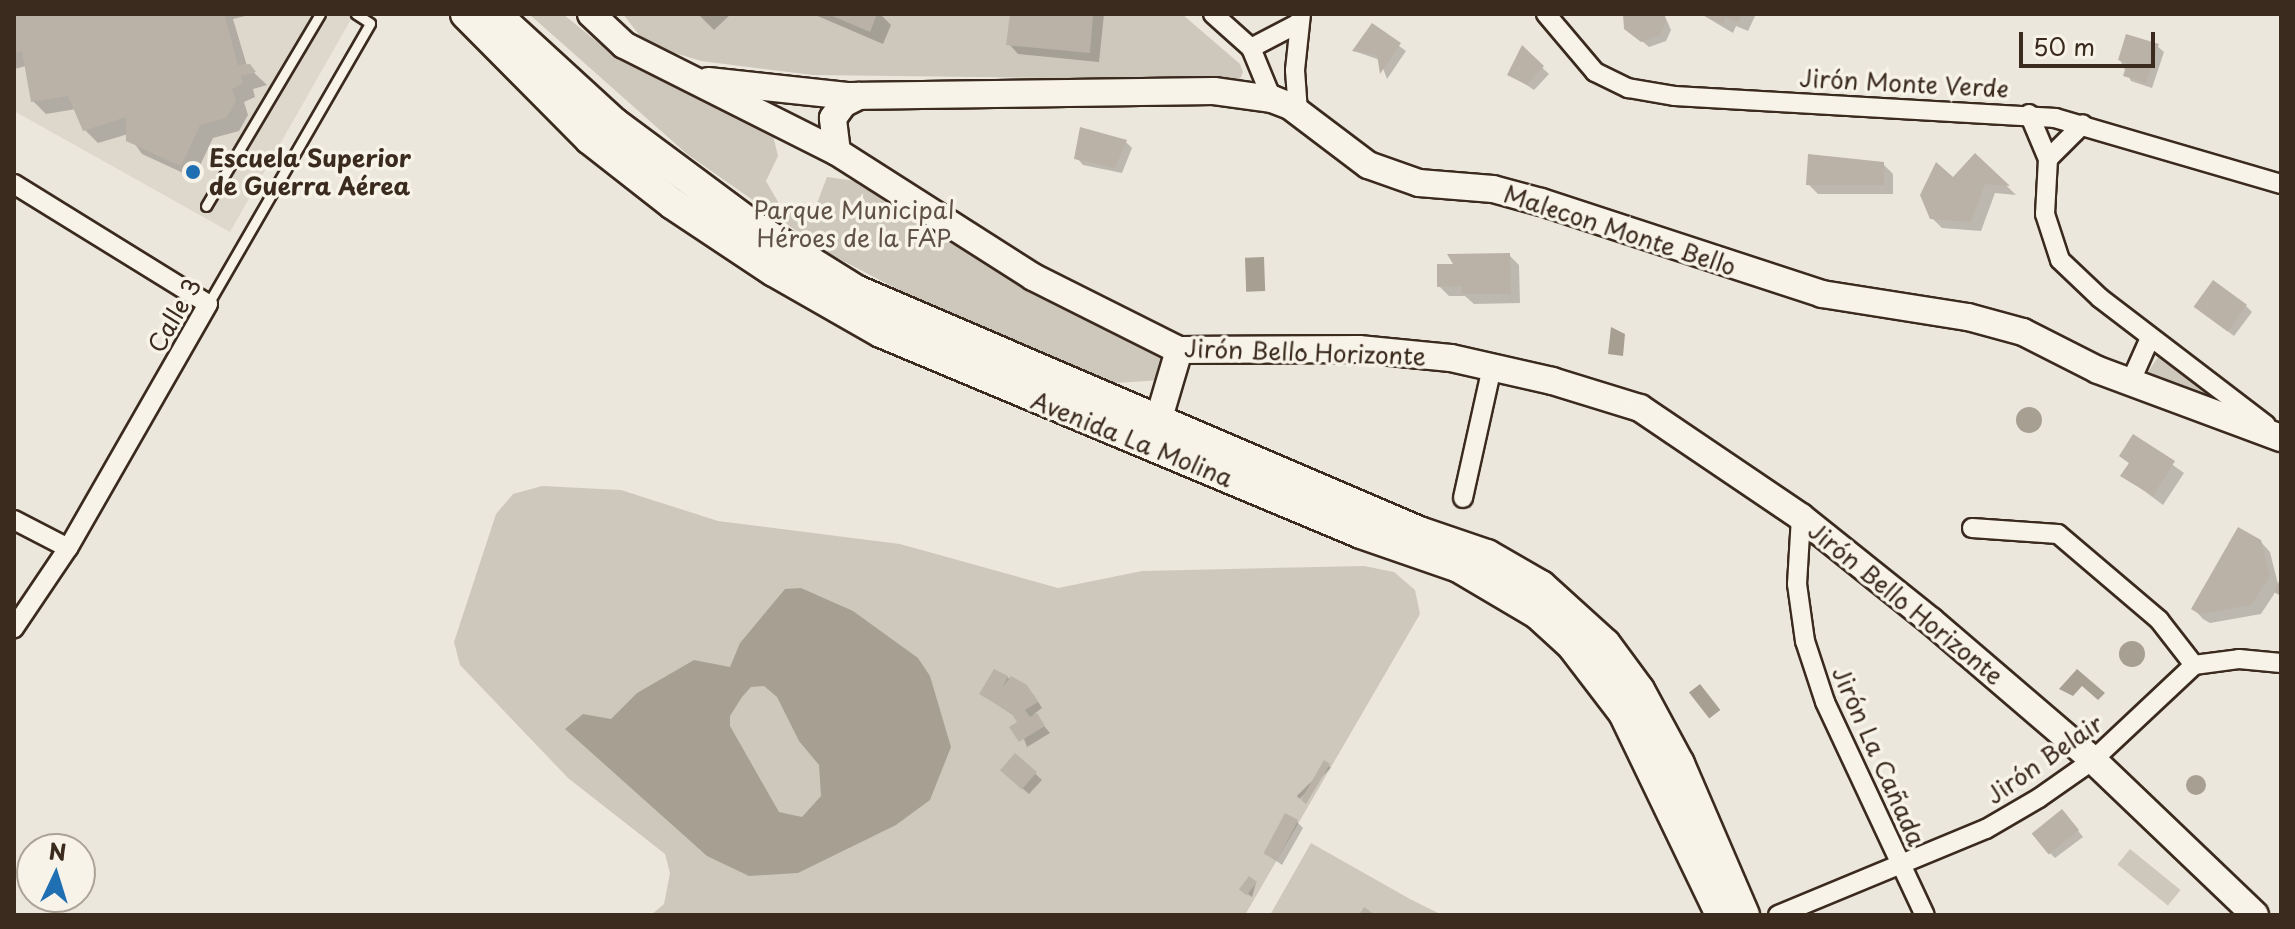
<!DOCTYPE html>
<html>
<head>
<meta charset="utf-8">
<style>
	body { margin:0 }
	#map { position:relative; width:2295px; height:929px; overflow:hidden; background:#ece7dc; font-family:"Playpen Sans",sans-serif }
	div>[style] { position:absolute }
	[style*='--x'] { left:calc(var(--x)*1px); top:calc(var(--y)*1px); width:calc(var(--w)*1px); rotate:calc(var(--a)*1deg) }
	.built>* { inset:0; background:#ddd7cc }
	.green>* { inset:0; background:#cec8bc; transform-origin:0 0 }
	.water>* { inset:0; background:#a89f93; transform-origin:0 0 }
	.round { border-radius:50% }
	.shadow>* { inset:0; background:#0003; transform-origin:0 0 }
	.building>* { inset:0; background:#bab2a7; transform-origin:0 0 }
	.roads { filter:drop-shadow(2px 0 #3b2a1e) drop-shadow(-2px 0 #3b2a1e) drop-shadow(0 2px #3b2a1e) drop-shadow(0 -2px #3b2a1e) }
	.lane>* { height:9px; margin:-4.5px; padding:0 4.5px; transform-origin:4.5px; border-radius:4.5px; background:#f7f3e8 }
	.street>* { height:18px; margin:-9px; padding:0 9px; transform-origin:9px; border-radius:9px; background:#f7f3e8 }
	.secondary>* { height:26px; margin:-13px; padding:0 13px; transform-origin:13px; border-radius:13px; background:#f7f3e8 }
	.primary>* { height:30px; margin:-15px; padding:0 15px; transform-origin:15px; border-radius:15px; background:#f7f3e8 }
	.dots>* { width:22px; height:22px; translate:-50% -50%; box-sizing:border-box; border:4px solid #f7f3e8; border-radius:50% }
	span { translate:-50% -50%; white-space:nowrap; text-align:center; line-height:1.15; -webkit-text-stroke:7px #f7f3e8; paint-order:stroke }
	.street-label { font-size:24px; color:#3b2a1e }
	.poi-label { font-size:24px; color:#3b2a1e; font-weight:700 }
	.left { translate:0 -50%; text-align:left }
	.park-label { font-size:24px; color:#605246 }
	.frame { position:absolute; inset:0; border:16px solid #3b2a1e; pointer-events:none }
	.north { position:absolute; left:16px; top:833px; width:80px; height:80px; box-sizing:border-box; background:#f7f3e8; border:2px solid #aca397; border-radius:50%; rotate:4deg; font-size:22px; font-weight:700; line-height:32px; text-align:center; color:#3b2a1e }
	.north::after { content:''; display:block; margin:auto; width:28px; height:36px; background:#1f6fb2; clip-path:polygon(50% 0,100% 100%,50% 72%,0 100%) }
	.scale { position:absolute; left:2019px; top:32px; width:136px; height:36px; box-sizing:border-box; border:4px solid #3b2a1e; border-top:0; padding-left:10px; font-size:24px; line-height:28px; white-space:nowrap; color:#3b2a1e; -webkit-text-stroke:6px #f7f3e8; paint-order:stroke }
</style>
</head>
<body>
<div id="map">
	<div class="built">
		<div style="clip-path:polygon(14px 14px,354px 14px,230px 232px,14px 111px)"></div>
	</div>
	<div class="green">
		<div style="clip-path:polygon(529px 14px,563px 14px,601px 45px,772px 131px,778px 156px,766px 181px,781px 207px,800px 211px,817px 203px,827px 177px,856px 181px,1159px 355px,1169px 362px,1164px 380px,1114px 383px,918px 300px,828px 253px,687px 154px)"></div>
		<div style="clip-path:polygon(623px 14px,1182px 14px,1240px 64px,1243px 72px,1240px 79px,1226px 80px,813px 75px,701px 61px,662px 49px,640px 36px)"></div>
		<div style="clip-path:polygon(2158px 357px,2239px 414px,2144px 378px)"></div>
		<div style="clip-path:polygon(542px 486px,621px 490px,718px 521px,900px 544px,1058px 588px,1142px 571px,1364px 566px,1394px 572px,1415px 590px,1420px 614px,1245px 915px,651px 915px,664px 904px,670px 873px,665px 854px,568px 778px,460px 665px,454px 642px,496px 514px,513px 494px)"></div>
		<div style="clip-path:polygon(1311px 843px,1410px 899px,1442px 915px,1270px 915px)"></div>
		<div style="left:2130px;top:849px;width:65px;height:20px;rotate:39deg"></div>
	</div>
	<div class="water">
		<div style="left:1264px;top:257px;width:34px;height:19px;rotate:88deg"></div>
		<div style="clip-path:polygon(1611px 327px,1625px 334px,1623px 356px,1608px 354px)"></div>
		<div class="round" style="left:2016px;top:407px;width:26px;height:26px"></div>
		<div style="clip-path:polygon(evenodd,801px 588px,853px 611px,918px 658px,930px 676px,951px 747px,930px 800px,896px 825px,798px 873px,749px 876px,707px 856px,565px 729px,583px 714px,611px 719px,637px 693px,694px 660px,730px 667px,740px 643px,785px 589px,801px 588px,764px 686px,777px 697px,799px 741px,819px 765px,821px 796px,802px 817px,779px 812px,730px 726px,730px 716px,742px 697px,751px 687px,764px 686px)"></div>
		<div class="round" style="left:2119px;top:641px;width:26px;height:26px"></div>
		<div style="clip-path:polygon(2077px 669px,2105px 693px,2098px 700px,2082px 686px,2073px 696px,2059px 689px)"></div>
		<div style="left:1700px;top:684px;width:33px;height:14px;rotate:52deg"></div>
		<div class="round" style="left:2186px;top:775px;width:20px;height:20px"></div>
	</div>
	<div class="shadow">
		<div style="clip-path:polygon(14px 14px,253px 14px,233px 19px,247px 66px,267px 85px,253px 89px,255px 97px,244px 102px,248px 115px,239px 131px,213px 138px,194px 178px,142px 154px,128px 134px,98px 143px,85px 130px,76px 109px,46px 114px,33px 101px,26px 66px,14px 69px)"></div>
		<div style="clip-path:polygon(698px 14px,731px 14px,714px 30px)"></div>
		<div style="clip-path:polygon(813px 14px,880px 14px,891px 25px,883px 44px)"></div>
		<div style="clip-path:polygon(1012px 14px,1104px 14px,1099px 62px,1018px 54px,1009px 44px)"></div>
		<div style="clip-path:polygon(1626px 14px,1664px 14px,1671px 30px,1666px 41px,1649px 47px,1630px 31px)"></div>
		<div style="clip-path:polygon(1701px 14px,1756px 14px,1748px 31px,1736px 26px,1733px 33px)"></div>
		<div style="clip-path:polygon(1372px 26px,1406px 51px,1387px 79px,1380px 60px,1354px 51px)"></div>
		<div style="clip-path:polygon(2157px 46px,2164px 52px,2152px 88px,2131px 81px,2120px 60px)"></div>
		<div style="clip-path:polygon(1522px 49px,1549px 74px,1534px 90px,1510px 74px)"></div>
		<div style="clip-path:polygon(1126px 142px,1132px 148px,1122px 173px,1083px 165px,1077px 158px)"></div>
		<div style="clip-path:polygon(1976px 156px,2016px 195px,1995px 193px,1981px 231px,1942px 228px,1932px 218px,1953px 180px)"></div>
		<div style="clip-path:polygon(1883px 164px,1893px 174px,1893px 194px,1818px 194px,1808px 184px)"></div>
		<div style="clip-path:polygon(1509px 255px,1519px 265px,1520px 303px,1474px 304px,1465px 296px,1449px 296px,1439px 286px)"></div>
		<div style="clip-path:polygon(2246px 306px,2252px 312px,2234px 336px,2202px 312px)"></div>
		<div style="clip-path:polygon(2134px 437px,2184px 473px,2163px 505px,2123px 475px,2130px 464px,2121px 456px)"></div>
		<div style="clip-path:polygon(2260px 541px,2270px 552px,2281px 596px,2276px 591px,2261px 614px,2210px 623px,2203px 619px,2194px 609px)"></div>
		<div style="clip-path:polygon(1007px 677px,1033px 694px,1042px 708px,1034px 714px,1050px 733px,1027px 747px,1016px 717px,981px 694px)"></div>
		<div style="clip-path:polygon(1015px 755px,1042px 780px,1029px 794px,1008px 776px)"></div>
		<div style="left:1328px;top:765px;width:4px;height:44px;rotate:45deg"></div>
		<div style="clip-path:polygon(2068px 818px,2083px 837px,2055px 858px,2049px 852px)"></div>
		<div style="clip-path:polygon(1297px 822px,1303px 828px,1282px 865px,1265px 853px)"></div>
		<div style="clip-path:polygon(1256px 883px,1252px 897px,1245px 892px)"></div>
	</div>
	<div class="building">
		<div style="clip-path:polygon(14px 14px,224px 14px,238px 65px,250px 64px,256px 72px,241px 76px,243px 83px,232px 89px,236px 101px,226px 118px,200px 125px,181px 166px,126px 141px,126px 117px,83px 131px,68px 96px,31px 102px,22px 51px,14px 53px)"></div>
		<div style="clip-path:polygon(828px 14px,877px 14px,870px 32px)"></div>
		<div style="clip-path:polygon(1010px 14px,1093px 14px,1090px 53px,1006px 45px)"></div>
		<div style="clip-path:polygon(1623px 14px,1664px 14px,1666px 22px,1660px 35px,1641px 42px,1624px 29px)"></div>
		<div style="clip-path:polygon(1700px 14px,1742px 14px,1738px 23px,1726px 17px,1723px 24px)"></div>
		<div style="clip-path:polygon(1372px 23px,1401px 43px,1380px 74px,1377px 55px,1352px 51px)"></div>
		<div style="clip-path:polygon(2126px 34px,2159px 44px,2146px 83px,2123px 76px,2127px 63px,2118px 60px)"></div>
		<div style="clip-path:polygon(1522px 45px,1544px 66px,1527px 85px,1507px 75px)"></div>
		<div style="clip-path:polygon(1080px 127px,1127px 140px,1115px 168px,1074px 159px)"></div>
		<div style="clip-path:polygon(1975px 153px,2010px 186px,1985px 184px,1971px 222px,1930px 219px,1920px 195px,1936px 162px,1953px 177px)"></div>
		<div style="clip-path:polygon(1808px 154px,1884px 162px,1884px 185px,1806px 185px)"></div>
		<div style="clip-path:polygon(1510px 253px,1511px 294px,1462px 294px,1462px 286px,1437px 287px,1437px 264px,1453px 264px,1447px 254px)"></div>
		<div style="left:2213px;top:280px;width:42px;height:33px;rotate:36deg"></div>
		<div style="clip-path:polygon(2133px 434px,2175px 461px,2153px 496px,2120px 476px,2129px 463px,2119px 456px)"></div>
		<div style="clip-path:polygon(2238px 527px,2261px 540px,2270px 576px,2251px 605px,2199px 614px,2191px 609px)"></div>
		<div style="clip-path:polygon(2281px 577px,2281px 596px,2274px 592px)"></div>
		<div style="clip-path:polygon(994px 669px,1008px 676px,1003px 687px,1011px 676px,1027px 685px,1038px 702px,1025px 710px,1030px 717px,1037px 713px,1045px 726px,1019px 742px,1009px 727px,1017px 722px,1011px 713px,979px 694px)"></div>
		<div style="left:1015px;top:753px;width:29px;height:23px;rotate:41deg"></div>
		<div style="clip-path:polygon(1324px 760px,1330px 764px,1306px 804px,1301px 800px)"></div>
		<div style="left:2062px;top:809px;width:27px;height:39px;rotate:51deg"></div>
		<div style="left:1285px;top:813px;width:15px;height:46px;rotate:28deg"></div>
		<div style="left:1249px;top:876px;width:10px;height:17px;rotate:37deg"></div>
		<div style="clip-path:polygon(1364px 907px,1375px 915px,1359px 915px)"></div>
	</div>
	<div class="roads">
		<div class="lane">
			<div style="--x:206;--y:206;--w:223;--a:-59.3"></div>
			<div style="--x:208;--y:304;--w:324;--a:-60"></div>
			<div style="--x:370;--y:23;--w:17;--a:-147"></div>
		</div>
		<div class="street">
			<div style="--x:1213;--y:14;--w:51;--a:41.8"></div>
			<div style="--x:1251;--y:48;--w:55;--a:67.6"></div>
			<div style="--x:1546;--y:14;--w:76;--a:49.8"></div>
			<div style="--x:1595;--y:72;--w:37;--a:26"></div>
			<div style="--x:1628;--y:88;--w:48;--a:9.7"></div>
			<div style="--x:1675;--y:96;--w:381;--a:3.3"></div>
			<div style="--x:2055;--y:118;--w:235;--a:16.3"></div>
			<div style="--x:1251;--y:48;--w:54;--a:-27.5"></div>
			<div style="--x:1298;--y:112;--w:42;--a:-94.1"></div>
			<div style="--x:1295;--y:70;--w:56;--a:-83.9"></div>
			<div style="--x:2029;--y:114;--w:49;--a:67.1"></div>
			<div style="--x:2048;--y:159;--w:55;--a:93.1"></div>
			<div style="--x:2045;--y:214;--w:48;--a:71.9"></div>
			<div style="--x:2060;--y:260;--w:55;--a:43.5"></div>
			<div style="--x:2100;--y:298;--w:209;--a:37.4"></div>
			<div style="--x:2048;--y:159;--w:49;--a:-45"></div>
			<div style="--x:14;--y:184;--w:228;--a:31.7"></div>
			<div style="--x:208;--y:304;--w:281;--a:119.8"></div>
			<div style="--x:68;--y:548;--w:97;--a:124"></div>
			<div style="--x:2130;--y:383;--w:49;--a:-66"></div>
			<div style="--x:1463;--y:498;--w:134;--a:-77.5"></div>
			<div style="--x:1801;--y:517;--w:67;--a:93.4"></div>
			<div style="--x:1797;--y:584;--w:58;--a:82"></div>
			<div style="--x:1805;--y:641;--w:64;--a:71.8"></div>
			<div style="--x:1825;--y:702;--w:235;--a:64.9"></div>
			<div style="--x:14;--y:520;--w:61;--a:27.4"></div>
			<div style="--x:1972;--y:528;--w:86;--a:4"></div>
			<div style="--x:2058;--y:534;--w:133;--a:40.4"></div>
			<div style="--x:2159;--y:620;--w:57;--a:52.1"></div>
			<div style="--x:1778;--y:915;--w:225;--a:-22.5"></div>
			<div style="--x:1986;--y:829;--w:61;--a:-30.3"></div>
			<div style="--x:2039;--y:798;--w:66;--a:-35.1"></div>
			<div style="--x:2093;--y:760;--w:139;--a:-43.2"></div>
			<div style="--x:2194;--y:665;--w:45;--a:-7.6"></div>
			<div style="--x:2239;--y:659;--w:42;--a:5.4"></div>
		</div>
		<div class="secondary">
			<div style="--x:591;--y:14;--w:45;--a:43.2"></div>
			<div style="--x:624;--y:45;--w:238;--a:26.7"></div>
			<div style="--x:837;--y:152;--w:232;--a:32.5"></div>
			<div style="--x:1033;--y:277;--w:163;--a:26.6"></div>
			<div style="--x:1179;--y:350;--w:180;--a:-0.3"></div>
			<div style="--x:1359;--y:349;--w:92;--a:5.6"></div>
			<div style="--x:1451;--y:358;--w:104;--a:12.8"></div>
			<div style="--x:1552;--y:381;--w:92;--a:17.1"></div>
			<div style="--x:1640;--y:408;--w:194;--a:34.1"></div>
			<div style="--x:1801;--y:517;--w:166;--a:38.7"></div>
			<div style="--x:1931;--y:621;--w:213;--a:40.6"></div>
			<div style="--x:2093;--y:760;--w:224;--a:43.7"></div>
			<div style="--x:708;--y:81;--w:142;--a:6.1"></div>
			<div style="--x:849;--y:96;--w:365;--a:-0.8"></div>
			<div style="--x:1214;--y:91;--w:59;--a:7.9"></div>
			<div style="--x:1272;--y:99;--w:19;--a:21"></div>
			<div style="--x:1290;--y:106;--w:98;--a:37.1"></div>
			<div style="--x:1368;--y:165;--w:54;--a:19.4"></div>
			<div style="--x:1419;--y:183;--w:74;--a:4.6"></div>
			<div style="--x:1493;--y:189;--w:50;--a:15.2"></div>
			<div style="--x:1541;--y:202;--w:296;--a:18.1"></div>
			<div style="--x:1822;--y:294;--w:148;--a:9"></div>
			<div style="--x:1968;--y:317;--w:57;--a:15.3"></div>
			<div style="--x:2023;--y:332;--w:84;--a:26.9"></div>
			<div style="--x:2098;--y:370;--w:195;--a:20.4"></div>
			<div style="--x:837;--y:152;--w:34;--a:-97"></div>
			<div style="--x:833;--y:118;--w:17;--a:-54"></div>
			<div style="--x:843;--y:104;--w:18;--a:-27"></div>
			<div style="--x:1153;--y:438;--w:92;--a:-73.5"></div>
		</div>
		<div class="primary">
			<div style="--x:466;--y:14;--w:176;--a:45.2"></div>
			<div style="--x:590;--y:139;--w:105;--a:38.1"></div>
			<div style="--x:673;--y:204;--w:121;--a:33.6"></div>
			<div style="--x:774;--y:271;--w:123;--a:29.7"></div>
			<div style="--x:881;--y:332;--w:520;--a:22.72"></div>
			<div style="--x:1361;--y:533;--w:104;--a:19.1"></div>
			<div style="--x:1459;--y:567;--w:92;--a:30.7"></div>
			<div style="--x:1538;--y:614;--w:46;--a:42.4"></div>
			<div style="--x:1572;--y:645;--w:86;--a:52.6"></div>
			<div style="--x:1624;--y:713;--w:224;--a:64.3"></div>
			<div style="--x:495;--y:14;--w:161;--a:42.5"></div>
			<div style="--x:614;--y:123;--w:174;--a:36.6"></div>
			<div style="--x:754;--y:227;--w:121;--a:31.9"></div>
			<div style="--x:857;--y:291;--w:611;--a:23.21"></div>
			<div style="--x:1419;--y:532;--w:72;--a:18.7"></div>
			<div style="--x:1487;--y:555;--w:62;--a:29.9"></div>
			<div style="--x:1541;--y:586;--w:86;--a:42.2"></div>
			<div style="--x:1605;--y:644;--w:57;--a:53.5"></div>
			<div style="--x:1639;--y:690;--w:84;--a:61.6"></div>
			<div style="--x:1679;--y:764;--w:164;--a:66.7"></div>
		</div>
	</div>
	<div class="dots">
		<div style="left:193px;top:172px;background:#1f6fb2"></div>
	</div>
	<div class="street-label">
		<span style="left:1904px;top:83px;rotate:3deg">Jirón Monte Verde</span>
		<span style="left:1620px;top:230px;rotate:18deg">Malecon Monte Bello</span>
		<span style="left:174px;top:315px;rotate:-60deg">Calle 3</span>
		<span style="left:1305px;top:352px;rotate:2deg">Jirón Bello Horizonte</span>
		<span style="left:1132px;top:439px;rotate:22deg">Avenida La Molina</span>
		<span style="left:1906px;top:603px;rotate:39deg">Jirón Bello Horizonte</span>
		<span style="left:1879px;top:756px;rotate:66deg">Jirón La Cañada</span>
		<span style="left:2044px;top:759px;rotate:-35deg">Jirón Belair</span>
	</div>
	<div class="poi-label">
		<span class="left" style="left:209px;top:172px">Escuela Superior<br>de Guerra Aérea</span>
	</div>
	<div class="park-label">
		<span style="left:854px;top:224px">Parque Municipal<br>Héroes de la FAP</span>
	</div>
	<div class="frame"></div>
	<div class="north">N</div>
	<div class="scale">50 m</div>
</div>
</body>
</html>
